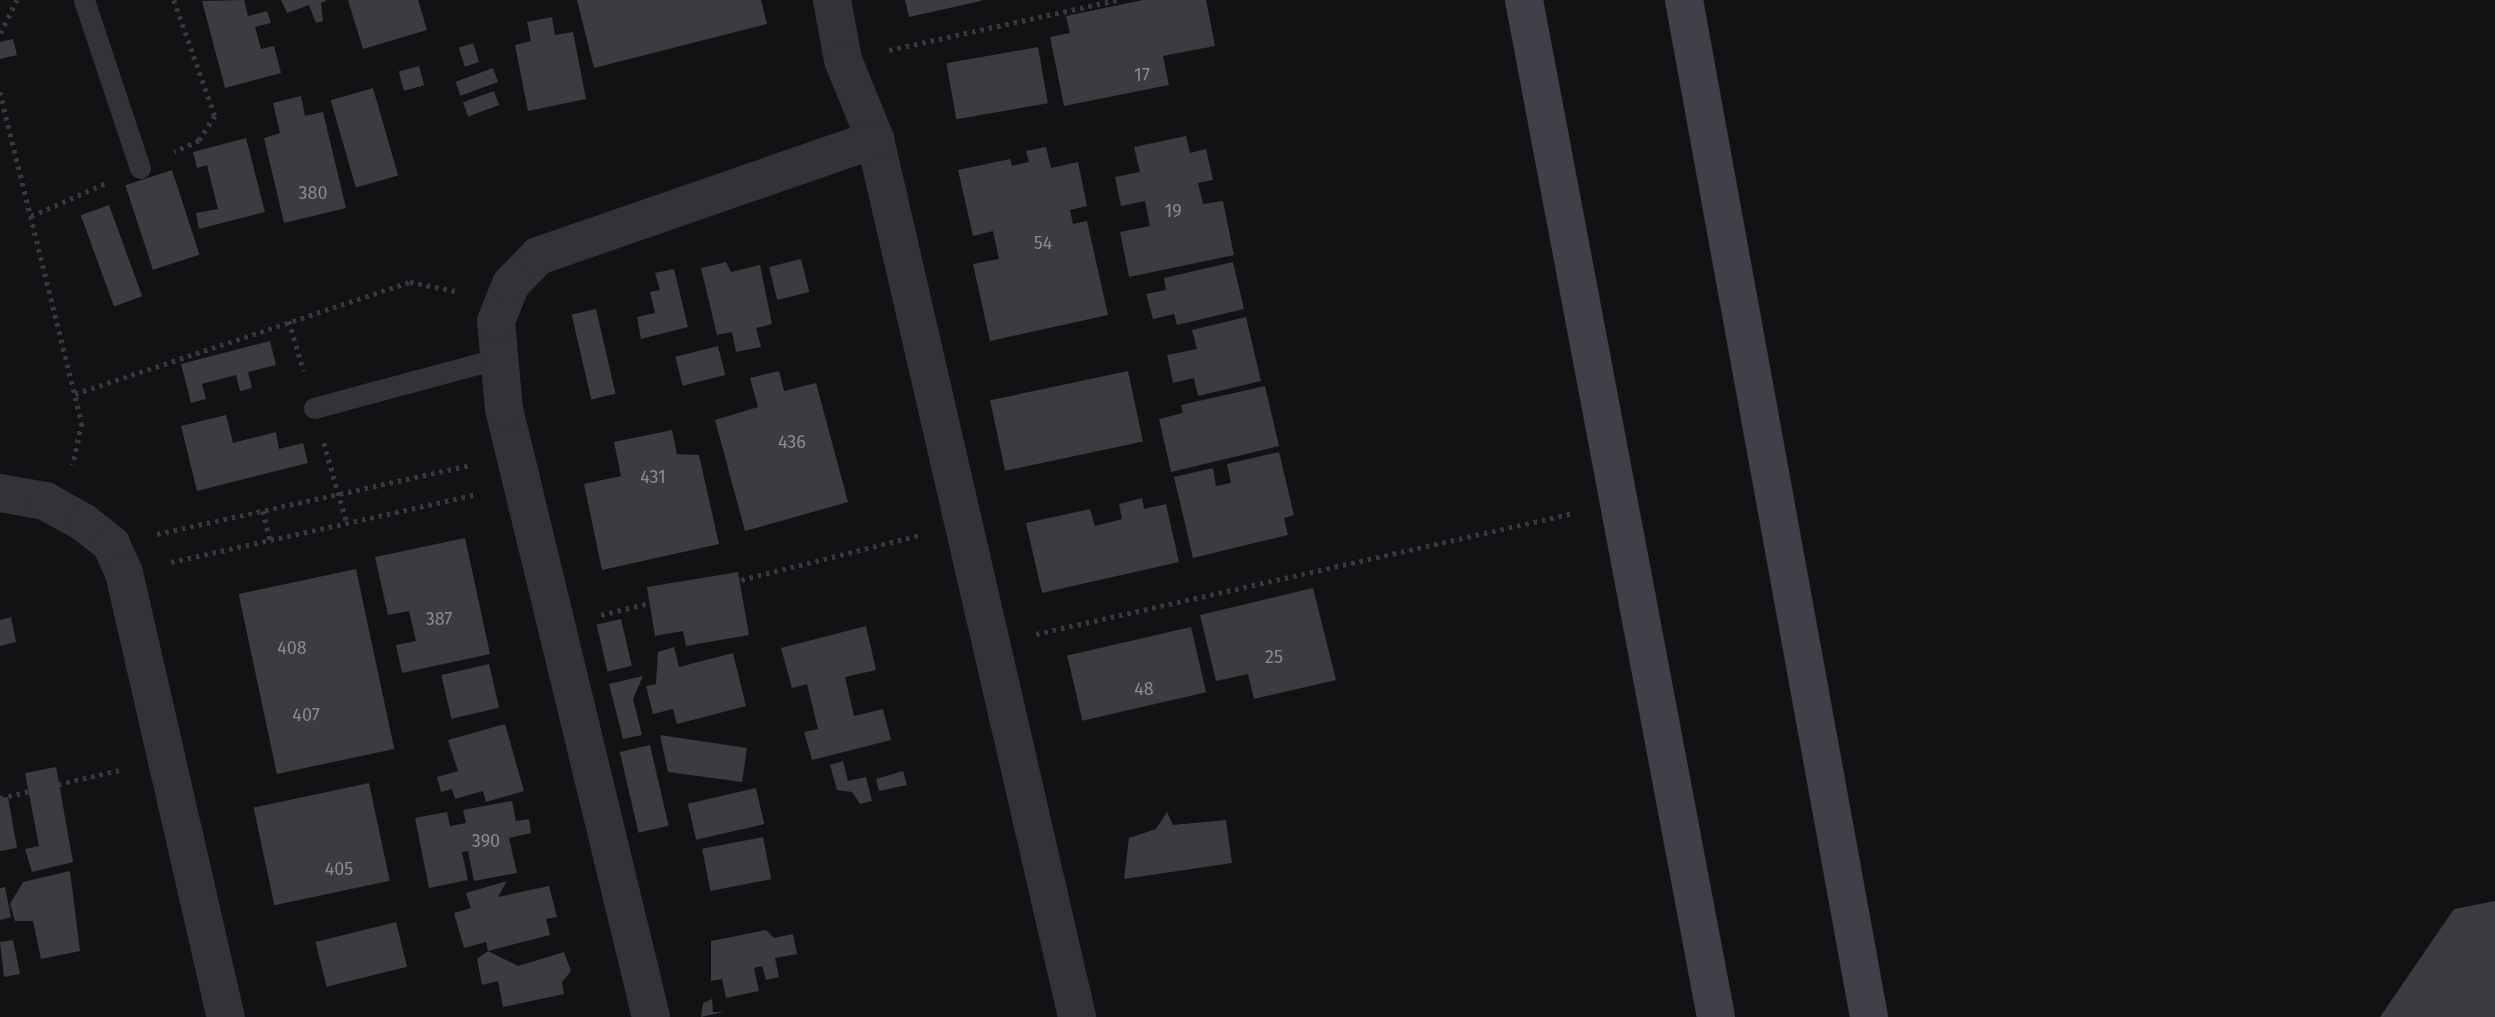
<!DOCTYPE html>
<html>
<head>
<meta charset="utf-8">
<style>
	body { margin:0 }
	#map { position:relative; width:2495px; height:1017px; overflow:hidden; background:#121113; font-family:"Fira Sans",sans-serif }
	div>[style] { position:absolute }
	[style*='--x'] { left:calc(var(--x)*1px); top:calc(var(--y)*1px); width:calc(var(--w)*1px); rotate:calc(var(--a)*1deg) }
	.building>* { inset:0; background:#3c3b40; transform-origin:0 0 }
	.path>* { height:4.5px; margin-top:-2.25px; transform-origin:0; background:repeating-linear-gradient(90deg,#38393f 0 3.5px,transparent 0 8.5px) }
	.lane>* { height:21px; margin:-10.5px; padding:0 10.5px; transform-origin:10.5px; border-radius:10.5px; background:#333238 }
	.street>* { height:38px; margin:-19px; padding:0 19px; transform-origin:19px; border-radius:19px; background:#333238 }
	.secondary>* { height:38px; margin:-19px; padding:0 19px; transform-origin:19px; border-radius:19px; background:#404148 }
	span { translate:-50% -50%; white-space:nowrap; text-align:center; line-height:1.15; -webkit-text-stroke:6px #0d0c0e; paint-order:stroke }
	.number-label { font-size:18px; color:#888a97 }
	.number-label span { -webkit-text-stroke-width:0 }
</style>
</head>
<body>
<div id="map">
	<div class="building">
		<div style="clip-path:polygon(244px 0,248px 16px,267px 11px,271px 23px,255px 27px,261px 49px,274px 46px,281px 73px,225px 88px,202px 1px)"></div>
		<div style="clip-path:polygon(281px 0,327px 0,321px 3px,323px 21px,316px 23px,309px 5px,287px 13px)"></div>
		<div style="clip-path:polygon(348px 0,418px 0,427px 30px,363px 49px)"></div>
		<div style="clip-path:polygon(577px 0,761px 0,767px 24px,594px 68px)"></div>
		<div style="clip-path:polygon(905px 0,981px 0,981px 1px,909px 17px)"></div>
		<div style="clip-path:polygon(1143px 0,1206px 0,1215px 46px,1163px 56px,1169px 85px,1064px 106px,1050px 37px,1070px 33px,1066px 16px)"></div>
		<div style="clip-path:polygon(552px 17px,555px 35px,573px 32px,586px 99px,528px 111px,515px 45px,531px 41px,527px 22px)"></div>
		<div style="clip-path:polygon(13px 39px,17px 55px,0 59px,0 42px)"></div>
		<div style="left:473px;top:43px;width:20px;height:15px;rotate:72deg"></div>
		<div style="left:1038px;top:47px;width:57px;height:93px;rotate:80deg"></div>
		<div style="left:419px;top:66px;width:20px;height:21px;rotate:75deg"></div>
		<div style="left:493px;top:68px;width:15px;height:40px;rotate:70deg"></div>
		<div style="left:373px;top:88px;width:91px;height:44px;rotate:74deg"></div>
		<div style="left:494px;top:91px;width:15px;height:33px;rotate:70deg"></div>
		<div style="clip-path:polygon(301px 96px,305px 116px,323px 112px,346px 208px,284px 223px,264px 138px,280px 133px,273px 103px)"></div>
		<div style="clip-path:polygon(1186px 136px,1190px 153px,1206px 149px,1213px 180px,1198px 183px,1203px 204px,1223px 201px,1234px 255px,1129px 277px,1120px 232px,1150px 226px,1145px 201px,1121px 206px,1115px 177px,1140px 172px,1134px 147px)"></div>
		<div style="clip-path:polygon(246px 138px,265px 212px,199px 229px,196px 213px,218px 209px,207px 165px,197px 168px,193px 152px)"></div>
		<div style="clip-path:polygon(1046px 147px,1051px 168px,1078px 162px,1087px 206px,1070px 210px,1073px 224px,1087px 221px,1108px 315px,990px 341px,973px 264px,999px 259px,993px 231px,973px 236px,958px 170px,1010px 159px,1012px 166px,1029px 162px,1026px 151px)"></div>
		<div style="left:172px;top:170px;width:89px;height:49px;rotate:72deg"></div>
		<div style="left:109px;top:205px;width:97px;height:30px;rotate:70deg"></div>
		<div style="left:801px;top:259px;width:34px;height:33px;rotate:76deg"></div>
		<div style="clip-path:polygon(726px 262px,731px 272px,760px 265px,772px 324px,756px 328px,761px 347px,736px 352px,732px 332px,717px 335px,701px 268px)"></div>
		<div style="clip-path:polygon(1233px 262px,1244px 309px,1177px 325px,1174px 314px,1153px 319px,1146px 294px,1166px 290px,1164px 278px)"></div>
		<div style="clip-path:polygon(674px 269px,688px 327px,641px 339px,637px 317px,655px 313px,650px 292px,660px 290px,655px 273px)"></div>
		<div style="left:596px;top:309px;width:87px;height:25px;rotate:77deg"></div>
		<div style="clip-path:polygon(1246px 317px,1261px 381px,1198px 396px,1194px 378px,1173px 383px,1167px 355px,1197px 349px,1192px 330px)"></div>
		<div style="clip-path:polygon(270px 341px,276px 365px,248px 372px,252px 388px,240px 391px,236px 375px,202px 384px,206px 399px,191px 403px,181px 364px)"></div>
		<div style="left:718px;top:346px;width:30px;height:44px;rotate:76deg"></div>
		<div style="clip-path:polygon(779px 371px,784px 391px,816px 383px,848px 502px,745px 531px,715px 420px,758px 407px,750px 378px)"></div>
		<div style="left:1128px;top:371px;width:72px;height:141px;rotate:78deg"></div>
		<div style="clip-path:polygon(1265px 386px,1279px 446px,1171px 472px,1159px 419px,1183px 413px,1181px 405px)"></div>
		<div style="clip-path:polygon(226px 415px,233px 443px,276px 432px,279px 449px,303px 443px,308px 463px,197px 491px,181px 426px)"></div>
		<div style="clip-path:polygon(672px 430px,677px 454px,699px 455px,719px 544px,602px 570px,584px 484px,621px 476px,614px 442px)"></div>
		<div style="clip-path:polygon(1279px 452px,1294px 515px,1284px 518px,1288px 535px,1193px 558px,1174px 477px,1213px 468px,1216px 486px,1231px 483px,1227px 464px)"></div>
		<div style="clip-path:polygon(1142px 498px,1144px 509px,1166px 504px,1179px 562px,1042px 593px,1026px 523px,1090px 509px,1095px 526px,1122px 519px,1119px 504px)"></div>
		<div style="clip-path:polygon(465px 538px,490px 654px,402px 673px,396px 645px,416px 641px,409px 611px,388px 615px,375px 557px)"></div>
		<div style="left:356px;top:569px;width:184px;height:120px;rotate:78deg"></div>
		<div style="clip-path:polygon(738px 572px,749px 635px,686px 646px,683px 631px,655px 636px,647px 587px)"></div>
		<div style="clip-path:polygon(1313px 588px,1336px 680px,1254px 699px,1248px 674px,1216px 681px,1200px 615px)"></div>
		<div style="clip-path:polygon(11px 617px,16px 642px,0 646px,0 620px)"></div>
		<div style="left:621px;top:619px;width:48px;height:25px;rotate:77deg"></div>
		<div style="clip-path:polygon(866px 626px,876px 670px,845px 677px,854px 716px,883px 709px,891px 740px,812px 760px,804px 732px,818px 729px,807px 684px,792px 688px,781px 648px)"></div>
		<div style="left:1191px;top:627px;width:67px;height:127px;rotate:77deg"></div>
		<div style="clip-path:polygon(674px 647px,679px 667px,733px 653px,746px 706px,677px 724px,673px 709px,653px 714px,646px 686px,656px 684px,658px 652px)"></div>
		<div style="left:489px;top:664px;width:45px;height:49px;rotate:77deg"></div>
		<div style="clip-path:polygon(643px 676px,633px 699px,642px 735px,623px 739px,609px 684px)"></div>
		<div style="clip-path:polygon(505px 724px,524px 791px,486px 802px,483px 791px,455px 799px,452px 789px,441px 792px,437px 777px,458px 771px,448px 740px)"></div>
		<div style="clip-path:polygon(660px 735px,747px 748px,742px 782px,668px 772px)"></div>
		<div style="left:650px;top:745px;width:83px;height:31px;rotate:77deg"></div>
		<div style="clip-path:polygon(843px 761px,848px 781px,866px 777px,872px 801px,860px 804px,852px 792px,837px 790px,830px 765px)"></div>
		<div style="clip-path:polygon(56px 767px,73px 862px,32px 872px,25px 849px,39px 846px,25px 773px)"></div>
		<div style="clip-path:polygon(903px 771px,907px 785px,879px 791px,876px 779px)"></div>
		<div style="left:369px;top:783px;width:100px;height:118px;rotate:78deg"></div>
		<div style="left:756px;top:788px;width:37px;height:70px;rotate:77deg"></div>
		<div style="clip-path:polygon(8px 797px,17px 848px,0 851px,0 798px)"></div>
		<div style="clip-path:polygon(512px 801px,516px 821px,529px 819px,531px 833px,509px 838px,517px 873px,474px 881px,468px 851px,462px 852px,468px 880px,429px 888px,415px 818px,447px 812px,450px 826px,466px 823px,463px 810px)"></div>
		<div style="clip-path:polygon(1167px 812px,1173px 825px,1226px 820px,1232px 863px,1124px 879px,1129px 838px,1156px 829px)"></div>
		<div style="left:763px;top:837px;width:43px;height:62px;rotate:79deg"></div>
		<div style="clip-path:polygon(70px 871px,80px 951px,41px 959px,33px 921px,15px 921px,10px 904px,23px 882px)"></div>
		<div style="clip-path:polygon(507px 881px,498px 897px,549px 886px,557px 917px,546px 919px,550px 935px,488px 951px,486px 942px,464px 948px,454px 913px,471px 908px,466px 893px)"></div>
		<div style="clip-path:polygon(5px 887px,11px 917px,0 920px,0 888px)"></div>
		<div style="clip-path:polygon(2495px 901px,2495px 1017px,2380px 1017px,2454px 909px)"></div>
		<div style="left:396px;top:922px;width:46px;height:83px;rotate:76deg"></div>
		<div style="clip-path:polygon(766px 930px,774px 938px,793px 934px,797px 954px,775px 958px,779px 977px,766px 980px,762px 966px,754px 968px,759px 991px,726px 998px,722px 979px,711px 981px,711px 941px)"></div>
		<div style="clip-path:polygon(13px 940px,20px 974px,4px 977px,0 942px)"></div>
		<div style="clip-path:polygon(488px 951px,518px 966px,564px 952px,571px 971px,562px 982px,564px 994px,503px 1007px,498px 981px,482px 985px,477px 959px)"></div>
		<div style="clip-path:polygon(712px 999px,713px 1012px,724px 1012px,701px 1017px,703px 1003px)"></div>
	</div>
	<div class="path">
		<div style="--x:174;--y:0;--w:123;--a:70.5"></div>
		<div style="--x:215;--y:116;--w:30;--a:123"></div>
		<div style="--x:199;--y:141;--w:27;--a:156"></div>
		<div style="--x:0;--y:33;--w:37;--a:-63"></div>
		<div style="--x:889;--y:50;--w:233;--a:-12.4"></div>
		<div style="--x:0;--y:92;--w:341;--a:76.1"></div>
		<div style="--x:82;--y:423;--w:43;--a:102.1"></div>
		<div style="--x:31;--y:216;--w:82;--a:-23.7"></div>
		<div style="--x:289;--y:321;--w:52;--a:73.3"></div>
		<div style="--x:75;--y:394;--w:353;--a:-18.5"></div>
		<div style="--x:410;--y:282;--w:47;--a:11.1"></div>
		<div style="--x:324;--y:443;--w:83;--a:74"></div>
		<div style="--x:263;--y:511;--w:30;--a:76"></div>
		<div style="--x:157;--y:534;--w:321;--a:-12.4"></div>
		<div style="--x:171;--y:562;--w:313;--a:-12.5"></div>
		<div style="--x:601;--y:615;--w:328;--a:-14.1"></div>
		<div style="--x:1036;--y:634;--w:551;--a:-12.68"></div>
		<div style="--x:0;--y:798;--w:122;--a:-13.2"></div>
	</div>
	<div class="lane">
		<div style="--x:84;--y:0;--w:177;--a:71.6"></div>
		<div style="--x:314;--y:408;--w:188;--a:-15.1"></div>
	</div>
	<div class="street">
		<div style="--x:832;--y:0;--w:61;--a:79.6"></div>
		<div style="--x:843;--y:60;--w:85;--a:67.9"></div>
		<div style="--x:875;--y:139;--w:901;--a:77.04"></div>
		<div style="--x:0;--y:493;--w:46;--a:10.1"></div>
		<div style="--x:45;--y:501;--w:43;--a:28.9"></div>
		<div style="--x:83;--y:522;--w:36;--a:38"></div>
		<div style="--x:111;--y:544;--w:32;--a:66"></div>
		<div style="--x:124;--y:573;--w:456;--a:77.1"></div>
		<div style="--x:651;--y:1017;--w:626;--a:-103.59"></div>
		<div style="--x:504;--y:409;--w:88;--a:-95.2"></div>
		<div style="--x:496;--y:321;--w:40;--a:-68"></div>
		<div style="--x:511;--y:284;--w:39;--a:-46"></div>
		<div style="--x:538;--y:256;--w:357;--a:-19.1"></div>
	</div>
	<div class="secondary">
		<div style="--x:1524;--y:0;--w:1035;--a:79.31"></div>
		<div style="--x:1684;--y:0;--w:1034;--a:79.69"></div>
	</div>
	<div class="number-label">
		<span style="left:1142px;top:75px">17</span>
		<span style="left:313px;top:193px">380</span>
		<span style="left:1173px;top:211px">19</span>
		<span style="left:1043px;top:243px">54</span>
		<span style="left:792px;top:442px">436</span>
		<span style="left:653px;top:477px">431</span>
		<span style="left:439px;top:619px">387</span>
		<span style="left:292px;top:648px">408</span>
		<span style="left:1274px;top:657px">25</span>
		<span style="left:1144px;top:689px">48</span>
		<span style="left:306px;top:715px">407</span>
		<span style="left:486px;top:841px">390</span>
		<span style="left:339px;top:869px">405</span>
	</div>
</div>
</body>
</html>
